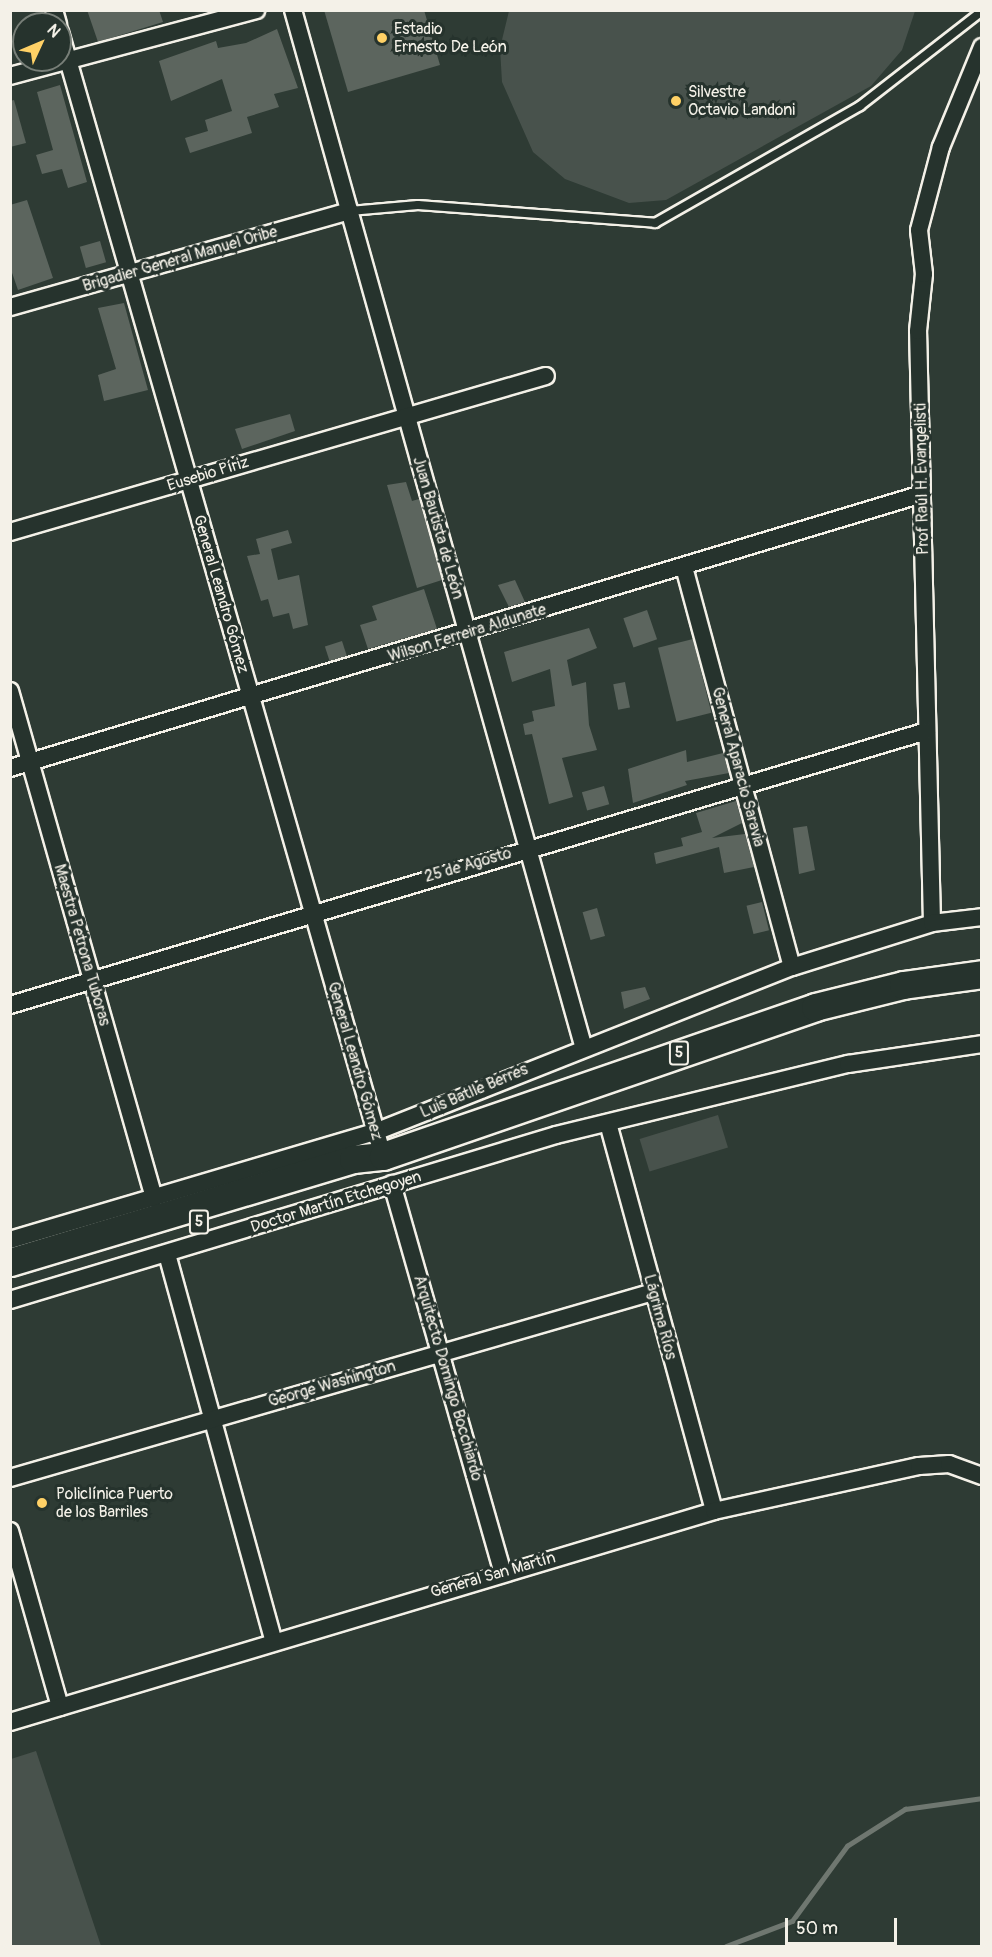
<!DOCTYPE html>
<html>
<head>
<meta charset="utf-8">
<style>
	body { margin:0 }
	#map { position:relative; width:992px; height:1957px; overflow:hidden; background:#2e3b34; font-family:Pangolin,sans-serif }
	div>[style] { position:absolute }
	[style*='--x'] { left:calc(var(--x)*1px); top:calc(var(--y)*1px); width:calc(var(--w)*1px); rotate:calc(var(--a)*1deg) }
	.green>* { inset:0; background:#48524c; transform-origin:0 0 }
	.stream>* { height:4.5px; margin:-2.25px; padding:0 2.25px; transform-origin:2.25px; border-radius:2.25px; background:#6f7770 }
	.building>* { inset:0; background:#5c655e; transform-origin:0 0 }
	.roads { filter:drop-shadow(2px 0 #f4f1e8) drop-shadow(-2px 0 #f4f1e8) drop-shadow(0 2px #f4f1e8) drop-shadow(0 -2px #f4f1e8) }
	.service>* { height:8px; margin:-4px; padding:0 4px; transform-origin:4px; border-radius:4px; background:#26332d }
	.minor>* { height:16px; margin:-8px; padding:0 8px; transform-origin:8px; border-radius:8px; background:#26332d }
	.trunk>* { height:27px; margin:-13.5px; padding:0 13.5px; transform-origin:13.5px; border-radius:13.5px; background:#26332d }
	.dots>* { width:16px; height:16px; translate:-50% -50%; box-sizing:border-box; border:3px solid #26332d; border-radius:50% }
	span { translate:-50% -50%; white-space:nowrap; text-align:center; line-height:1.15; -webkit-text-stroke:6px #26332d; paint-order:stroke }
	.shield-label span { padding:2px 4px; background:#26332d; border:2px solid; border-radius:4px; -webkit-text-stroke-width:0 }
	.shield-label { font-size:15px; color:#f4f1e8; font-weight:700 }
	.poi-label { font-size:16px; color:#f4f1e8 }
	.left { translate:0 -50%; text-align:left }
	.street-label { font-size:16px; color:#f4f1e8 }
	.frame { position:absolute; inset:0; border:12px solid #f4f1e8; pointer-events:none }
	.north { position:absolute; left:12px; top:12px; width:60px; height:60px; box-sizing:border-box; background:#26332d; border:2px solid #787f78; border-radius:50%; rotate:46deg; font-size:16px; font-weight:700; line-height:24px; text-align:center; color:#f4f1e8 }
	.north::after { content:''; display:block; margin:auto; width:21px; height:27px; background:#ffd166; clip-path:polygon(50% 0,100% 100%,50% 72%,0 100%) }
	.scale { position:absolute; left:785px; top:1918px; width:112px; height:27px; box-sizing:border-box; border:3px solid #f4f1e8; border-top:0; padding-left:8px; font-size:18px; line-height:21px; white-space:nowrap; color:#f4f1e8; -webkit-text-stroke:4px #26332d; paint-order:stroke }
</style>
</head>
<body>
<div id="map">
	<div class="green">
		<div style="clip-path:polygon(509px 11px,509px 10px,915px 11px,902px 50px,871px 86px,666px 200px,629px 203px,565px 179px,533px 152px,502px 82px,500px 48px)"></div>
		<div style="left:718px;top:1115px;width:34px;height:82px;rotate:73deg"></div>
		<div style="clip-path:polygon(36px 1751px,101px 1946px,11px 1946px,11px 1759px)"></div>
	</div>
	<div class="stream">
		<div style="--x:726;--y:1946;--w:71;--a:-20.7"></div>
		<div style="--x:792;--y:1921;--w:93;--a:-53.7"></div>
		<div style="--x:847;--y:1846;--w:69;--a:-32.5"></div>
		<div style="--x:905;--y:1809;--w:78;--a:-8.1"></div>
	</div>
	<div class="building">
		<div style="clip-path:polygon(87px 10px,159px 10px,163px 22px,98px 42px)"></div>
		<div style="clip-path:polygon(324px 10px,424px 10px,440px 65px,348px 92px)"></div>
		<div style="clip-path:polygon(277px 29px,298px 88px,274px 94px,279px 107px,247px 117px,252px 133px,190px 153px,185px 138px,208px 131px,205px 120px,232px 111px,222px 79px,171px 101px,159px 61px,216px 41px,218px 48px,246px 43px)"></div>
		<div style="clip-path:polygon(60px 85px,87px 182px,68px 188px,62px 169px,42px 174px,36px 155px,53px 150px,37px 92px)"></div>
		<div style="clip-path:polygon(14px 100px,26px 143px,10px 147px,10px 101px)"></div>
		<div style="clip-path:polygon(27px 200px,53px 278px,18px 290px,10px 267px,10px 205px)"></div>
		<div style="left:100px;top:241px;width:22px;height:21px;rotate:74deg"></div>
		<div style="clip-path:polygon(124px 303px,148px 390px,104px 401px,98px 375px,116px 369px,98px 308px)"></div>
		<div style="clip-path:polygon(290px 414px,295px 431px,242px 449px,235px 429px)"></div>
		<div style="clip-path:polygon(406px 482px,412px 501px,419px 499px,442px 580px,417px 588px,387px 485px)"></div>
		<div style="clip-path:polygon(288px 530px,292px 543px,271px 549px,278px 580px,299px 575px,308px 625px,293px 629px,289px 613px,273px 617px,268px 599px,261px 601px,247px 556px,260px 554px,256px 539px)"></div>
		<div style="clip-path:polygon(515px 580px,525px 602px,509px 607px,498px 585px)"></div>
		<div style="clip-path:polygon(424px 589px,437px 629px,368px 649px,360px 625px,377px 620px,372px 606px)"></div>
		<div style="left:647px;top:610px;width:31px;height:25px;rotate:71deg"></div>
		<div style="clip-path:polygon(589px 628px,597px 648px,567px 660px,572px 686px,586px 682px,589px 725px,597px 750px,562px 758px,573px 797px,549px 804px,532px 734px,525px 735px,523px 724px,534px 721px,532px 711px,555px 706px,550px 669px,512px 682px,504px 652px)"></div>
		<div style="left:693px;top:639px;width:76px;height:36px;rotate:76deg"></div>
		<div style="left:342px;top:641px;width:16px;height:18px;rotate:72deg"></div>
		<div style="left:625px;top:682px;width:26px;height:12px;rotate:79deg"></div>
		<div style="clip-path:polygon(686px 750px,687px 762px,723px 753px,729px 773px,685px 781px,687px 785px,633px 803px,628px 769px)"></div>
		<div style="left:604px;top:786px;width:19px;height:23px;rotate:74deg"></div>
		<div style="clip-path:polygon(736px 801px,742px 823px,712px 838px,745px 834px,754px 867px,724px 873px,719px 847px,656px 864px,654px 853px,683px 846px,681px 838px,702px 832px,696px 813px)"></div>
		<div style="clip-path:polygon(807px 826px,815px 870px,799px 874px,793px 828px)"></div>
		<div style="left:762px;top:902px;width:29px;height:16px;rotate:76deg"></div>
		<div style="left:597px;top:908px;width:29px;height:15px;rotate:74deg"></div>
		<div style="clip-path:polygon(645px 987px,650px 999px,624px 1009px,621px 992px)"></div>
	</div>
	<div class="roads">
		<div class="service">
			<div style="--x:350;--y:211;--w:68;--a:-5"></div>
			<div style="--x:418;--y:205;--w:238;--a:4.3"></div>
			<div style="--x:655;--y:223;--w:236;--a:-29.7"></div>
			<div style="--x:860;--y:106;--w:155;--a:-37.9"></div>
		</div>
		<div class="minor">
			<div style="--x:54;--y:10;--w:15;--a:74"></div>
			<div style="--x:293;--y:10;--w:1075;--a:74.35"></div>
			<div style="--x:60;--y:32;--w:1169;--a:73.97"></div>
			<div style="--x:10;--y:76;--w:255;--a:-15"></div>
			<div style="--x:10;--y:307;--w:353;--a:-15.8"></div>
			<div style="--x:10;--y:532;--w:558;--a:-16.23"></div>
			<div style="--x:684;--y:567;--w:414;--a:74.9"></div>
			<div style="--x:10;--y:691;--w:527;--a:74.14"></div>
			<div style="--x:10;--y:768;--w:952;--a:-16.72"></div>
			<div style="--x:932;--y:923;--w:592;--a:-91.35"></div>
			<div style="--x:918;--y:331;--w:57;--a:-84"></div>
			<div style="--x:924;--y:274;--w:44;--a:-96.5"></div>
			<div style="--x:919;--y:230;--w:86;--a:-75.2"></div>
			<div style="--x:941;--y:147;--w:108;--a:-67.7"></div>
			<div style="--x:10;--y:1005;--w:957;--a:-16.64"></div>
			<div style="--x:608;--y:1123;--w:402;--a:74.7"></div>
			<div style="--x:392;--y:1184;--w:402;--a:74.1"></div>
			<div style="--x:10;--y:1240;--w:381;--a:-16.5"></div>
			<div style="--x:375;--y:1132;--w:448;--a:-21.6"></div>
			<div style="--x:792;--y:967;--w:147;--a:-17.4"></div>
			<div style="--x:932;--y:923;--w:50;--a:-6.8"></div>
			<div style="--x:167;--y:1254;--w:400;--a:74.6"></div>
			<div style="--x:10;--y:1300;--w:570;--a:-16.81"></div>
			<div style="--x:556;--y:1135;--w:301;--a:-13.7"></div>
			<div style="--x:848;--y:1064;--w:135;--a:-8.5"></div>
			<div style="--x:10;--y:1478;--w:669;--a:-16.13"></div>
			<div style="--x:10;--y:1531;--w:183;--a:74.1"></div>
			<div style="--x:10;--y:1722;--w:735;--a:-16.68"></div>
			<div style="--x:714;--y:1511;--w:210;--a:-12.4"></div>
			<div style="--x:919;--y:1466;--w:30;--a:-4"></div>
			<div style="--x:949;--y:1464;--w:35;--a:20"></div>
		</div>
		<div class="trunk">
			<div style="--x:10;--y:1262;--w:358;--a:-16.7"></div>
			<div style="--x:353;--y:1159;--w:30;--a:-6"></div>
			<div style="--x:383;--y:1156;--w:457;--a:-19"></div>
			<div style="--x:815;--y:1007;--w:91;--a:-14"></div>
			<div style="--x:903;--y:985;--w:80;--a:-7.9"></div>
		</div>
	</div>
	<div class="dots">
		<div style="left:382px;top:38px;background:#ffd166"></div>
		<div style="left:676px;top:101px;background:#ffd166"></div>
		<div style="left:42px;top:1503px;background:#ffd166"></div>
	</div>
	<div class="shield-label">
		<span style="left:679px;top:1053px">5</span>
		<span style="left:199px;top:1222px">5</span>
	</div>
	<div class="poi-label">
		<span class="left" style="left:394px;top:38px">Estadio<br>Ernesto De León</span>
		<span class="left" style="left:688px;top:101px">Silvestre<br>Octavio Landoni</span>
		<span class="left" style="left:56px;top:1503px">Policlínica Puerto<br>de los Barriles</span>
	</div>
	<div class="street-label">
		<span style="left:180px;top:259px;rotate:-16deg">Brigadier General Manuel Oribe</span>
		<span style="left:208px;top:474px;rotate:-17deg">Eusebio Píriz</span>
		<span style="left:922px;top:479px;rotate:-91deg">Prof Raúl H. Evangelisti</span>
		<span style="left:438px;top:528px;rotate:74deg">Juan Bautista de León</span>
		<span style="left:221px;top:594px;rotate:74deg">General Leandro Gómez</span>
		<span style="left:467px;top:633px;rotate:-17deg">Wilson Ferreira Aldunate</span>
		<span style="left:738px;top:767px;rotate:75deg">General Aparacio Saravia</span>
		<span style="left:468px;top:865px;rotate:-16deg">25 de Agosto</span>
		<span style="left:82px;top:945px;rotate:74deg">Maestra Petrona Tuboras</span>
		<span style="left:355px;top:1061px;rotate:74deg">General Leandro Gómez</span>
		<span style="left:474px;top:1091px;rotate:-23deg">Luis Batlle Berres</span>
		<span style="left:336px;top:1202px;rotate:-17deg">Doctor Martín Etchegoyen</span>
		<span style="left:660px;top:1317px;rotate:75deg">Lágrima Ríos</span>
		<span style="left:448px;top:1378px;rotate:74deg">Arquitecto Domingo Bocchiardo</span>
		<span style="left:332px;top:1384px;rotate:-16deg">George Washington</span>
		<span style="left:493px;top:1575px;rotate:-16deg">General San Martín</span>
	</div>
	<div class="frame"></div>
	<div class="north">N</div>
	<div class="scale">50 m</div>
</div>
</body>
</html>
